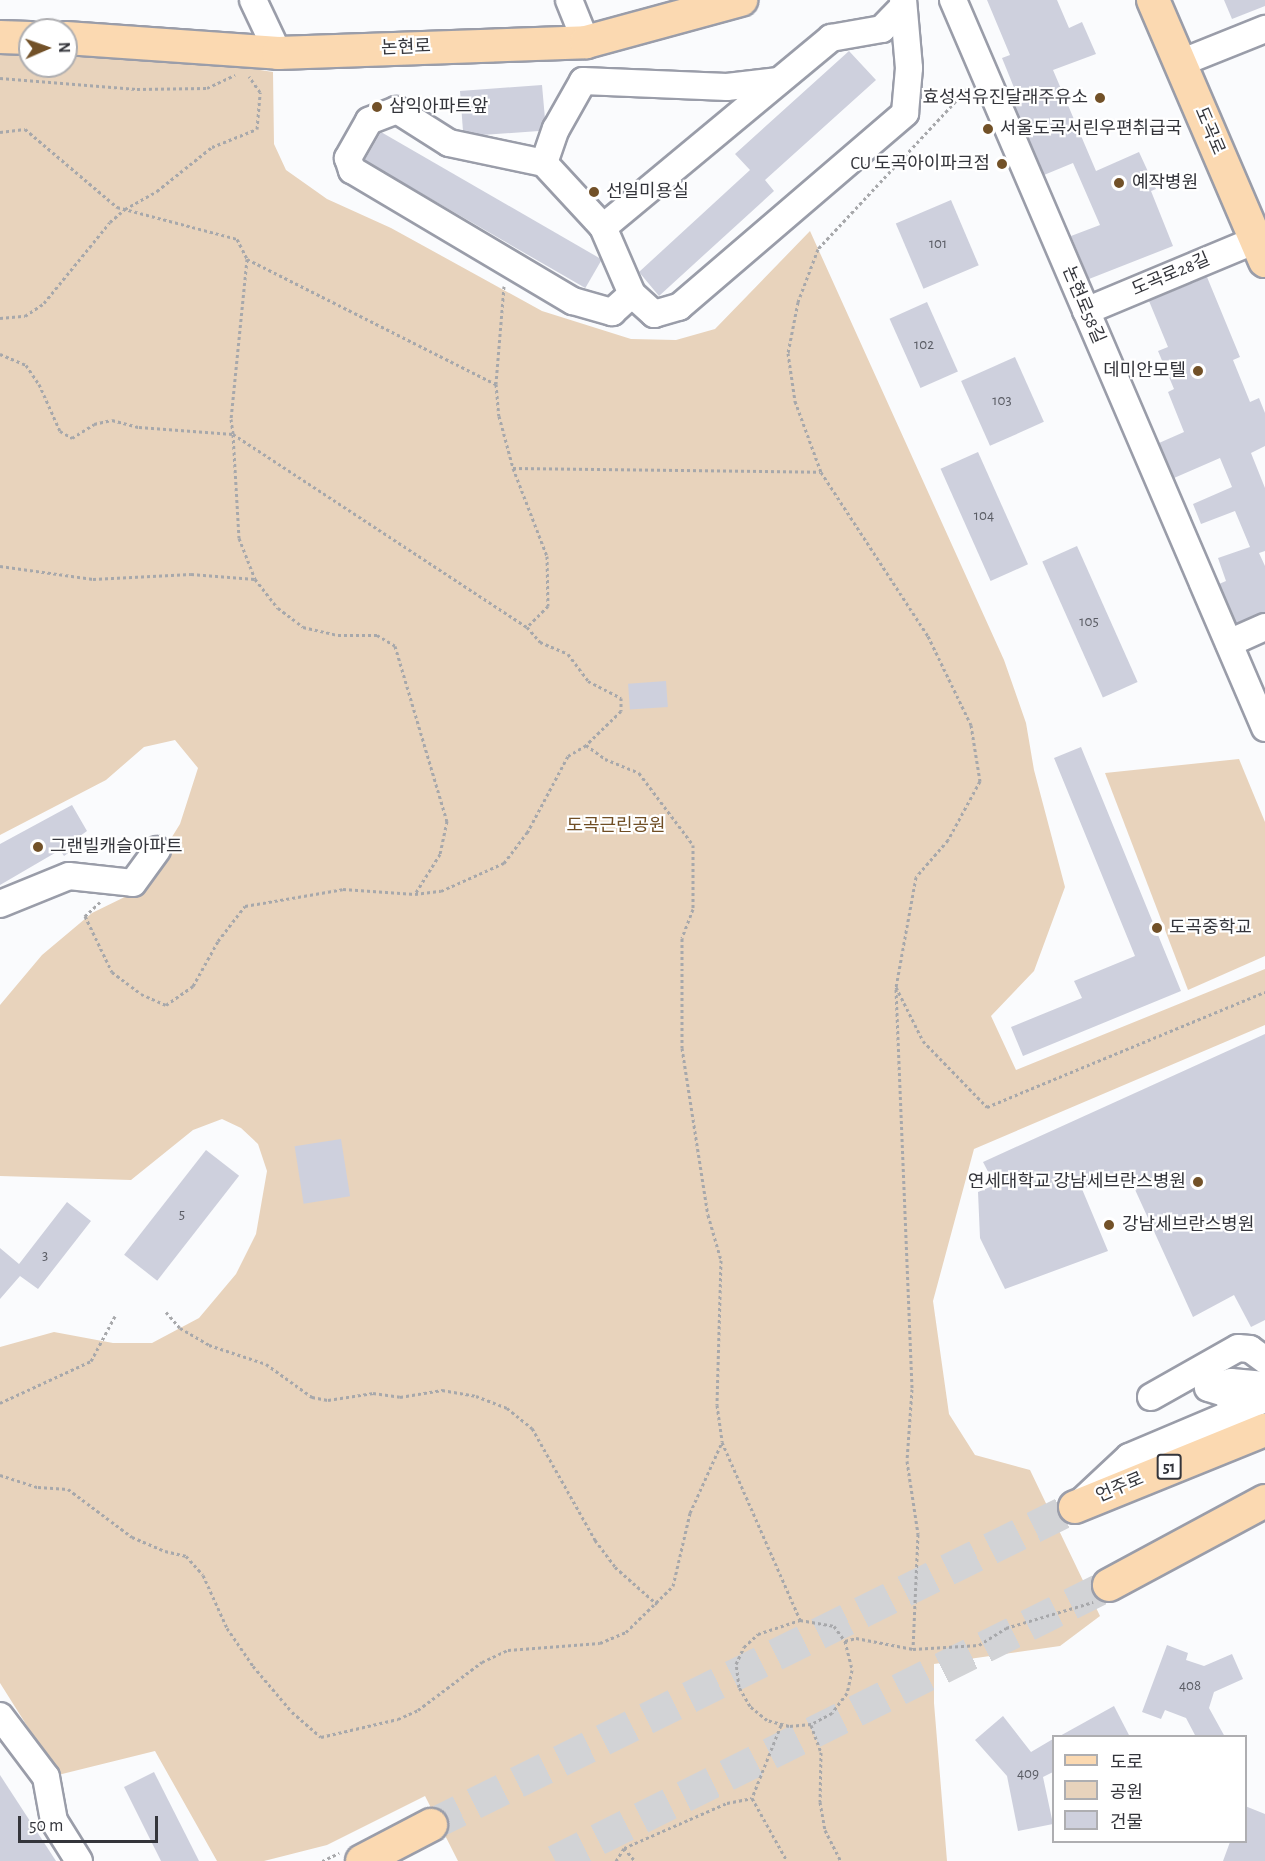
<!DOCTYPE html>
<html>
<head>
<meta charset="utf-8">
<style>
	body { margin:0 }
	#map { position:relative; width:1265px; height:1861px; overflow:hidden; background:#fafbfd; font-family:"Alegreya Sans","Noto Sans KR",sans-serif }
	div>[style] { position:absolute }
	[style*='--x'] { left:calc(var(--x)*1px); top:calc(var(--y)*1px); width:calc(var(--w)*1px); rotate:calc(var(--a)*1deg) }
	.green>* { inset:0; background:#e8d3bc }
	.building>* { inset:0; background:#ced0dd; transform-origin:0 0 }
	.major-tunnel>* { height:32px; margin-top:-16px; transform-origin:0; background:repeating-linear-gradient(90deg,#d2d3d6 0 32px,transparent 0 48px) }
	.path>* { height:3px; margin-top:-1.5px; transform-origin:0; background:repeating-linear-gradient(90deg,#a7a8ab 0 3px,transparent 0 6px) }
	.roads { filter:drop-shadow(2px 0 #9a9da9) drop-shadow(-2px 0 #9a9da9) drop-shadow(0 2px #9a9da9) drop-shadow(0 -2px #9a9da9) }
	.minor>* { height:26px; margin:-13px; padding:0 13px; transform-origin:13px; border-radius:13px; background:#fff }
	.major>* { height:32px; margin:-16px; padding:0 16px; transform-origin:16px; border-radius:16px; background:#fbd9b1 }
	.dots>* { width:16px; height:16px; translate:-50% -50%; box-sizing:border-box; border:3px solid #fff; border-radius:50% }
	span { translate:-50% -50%; white-space:nowrap; text-align:center; line-height:1.15; -webkit-text-stroke:4.5px #fff; paint-order:stroke }
	.number-label { font-size:15px; color:#5a5c64 }
	.number-label span { -webkit-text-stroke-width:0 }
	.shield-label span { padding:2px 4px; background:#fff; border:2px solid; border-radius:4px; -webkit-text-stroke-width:0 }
	.shield-label { font-size:16px; color:#34353b; font-weight:700 }
	.street-label { font-size:18px; color:#34353b }
	.poi-label { font-size:18px; color:#34353b }
	.right { translate:-100% -50%; text-align:right }
	.left { translate:0 -50%; text-align:left }
	.park-label { font-size:18px; color:#704e24 }
	.legend { position:absolute; left:1052px; top:1735px; width:195px; height:108px; box-sizing:border-box; background:#fff; border:2px solid #aeaeb1; margin:0; padding:8px 10px; list-style:none; font-size:18px; color:#34353b }
	.legend li { display:flex; align-items:center; gap:12px; height:30px }
	.legend b { width:30px; border:2px solid #aeaeb1 }
	.north { position:absolute; left:18px; top:18px; width:60px; height:60px; box-sizing:border-box; background:#fff; border:2px solid #aeaeb1; border-radius:50%; rotate:88deg; font-size:16px; font-weight:700; line-height:24px; text-align:center; color:#34353b }
	.north::after { content:''; display:block; margin:auto; width:21px; height:27px; background:#725128; clip-path:polygon(50% 0,100% 100%,50% 72%,0 100%) }
	.scale { position:absolute; left:18px; top:1816px; width:140px; height:27px; box-sizing:border-box; border:3px solid #34353b; border-top:0; padding-left:8px; font-size:18px; line-height:21px; white-space:nowrap; color:#34353b; -webkit-text-stroke:4px #fff; paint-order:stroke }
</style>
</head>
<body>
<div id="map">
	<div class="green">
		<div style="clip-path:polygon(0 51px,30px 52px,30px 66px,66px 66px,66px 54px,216px 63px,273px 72px,274px 144px,286px 170px,327px 199px,391px 228px,542px 311px,631px 339px,676px 340px,715px 329px,810px 231px,1004px 660px,1026px 723px,1034px 770px,1065px 887px,1034px 971px,991px 1016px,1016px 1070px,1265px 969px,1265px 1025px,974px 1149px,933px 1301px,949px 1414px,975px 1455px,1030px 1470px,1100px 1616px,1060px 1646px,934px 1664px,934px 1703px,947px 1861px,458px 1861px,425px 1796px,327px 1845px,264px 1861px,217px 1861px,155px 1751px,58px 1775px,0 1683px,0 1347px,54px 1332px,113px 1343px,152px 1343px,199px 1318px,236px 1274px,256px 1234px,267px 1171px,258px 1144px,241px 1128px,222px 1119px,193px 1130px,131px 1180px,0 1176px,0 1005px,42px 955px,92px 913px,139px 890px,180px 824px,198px 768px,175px 740px,144px 747px,106px 780px,0 835px)"></div>
		<div style="clip-path:polygon(1239px 759px,1265px 822px,1265px 956px,1188px 990px,1105px 773px)"></div>
	</div>
	<div class="building">
		<div style="clip-path:polygon(987px 0,1057px 0,1069px 28px,1082px 22px,1096px 54px,1053px 70px,1096px 171px,1139px 152px,1156px 189px,1151px 191px,1173px 246px,1089px 279px,1071px 236px,1100px 225px,1073px 163px,1044px 175px,1013px 103px,1019px 100px,1002px 58px,1010px 55px)"></div>
		<div style="clip-path:polygon(1224px 0,1265px 0,1265px 6px,1232px 19px)"></div>
		<div style="clip-path:polygon(849px 51px,876px 80px,765px 180px,774px 191px,659px 296px,639px 272px,750px 170px,735px 154px)"></div>
		<div style="clip-path:polygon(542px 85px,545px 119px,539px 131px,482px 135px,463px 131px,460px 91px)"></div>
		<div style="left:381px;top:132px;width:255px;height:33px;rotate:30deg"></div>
		<div style="left:951px;top:200px;width:71px;height:60px;rotate:67deg"></div>
		<div style="clip-path:polygon(1207px 277px,1240px 357px,1233px 360px,1250px 402px,1259px 398px,1265px 413px,1265px 446px,1251px 453px,1265px 488px,1265px 551px,1259px 553px,1265px 566px,1265px 612px,1236px 623px,1219px 584px,1226px 581px,1218px 558px,1250px 547px,1235px 511px,1201px 524px,1193px 504px,1232px 487px,1220px 458px,1174px 478px,1159px 443px,1184px 432px,1168px 392px,1174px 389px,1158px 351px,1168px 347px,1149px 301px)"></div>
		<div style="left:927px;top:302px;width:76px;height:41px;rotate:66deg"></div>
		<div style="left:1015px;top:357px;width:71px;height:59px;rotate:66deg"></div>
		<div style="left:978px;top:452px;width:123px;height:41px;rotate:66deg"></div>
		<div style="left:1077px;top:546px;width:149px;height:38px;rotate:66deg"></div>
		<div style="left:666px;top:681px;width:26px;height:38px;rotate:86deg"></div>
		<div style="clip-path:polygon(1081px 747px,1181px 991px,1023px 1056px,1011px 1027px,1082px 998px,1074px 981px,1135px 956px,1054px 758px)"></div>
		<div style="clip-path:polygon(72px 805px,87px 831px,80px 836px,84px 842px,64px 856px,60px 850px,0 885px,0 844px)"></div>
		<div style="clip-path:polygon(1265px 1034px,1265px 1320px,1251px 1327px,1234px 1295px,1193px 1317px,1127px 1172px,1082px 1189px,1108px 1251px,1005px 1289px,980px 1238px,978px 1192px,995px 1185px,983px 1162px)"></div>
		<div style="left:341px;top:1139px;width:58px;height:47px;rotate:81deg"></div>
		<div style="left:206px;top:1150px;width:42px;height:133px;rotate:38deg"></div>
		<div style="clip-path:polygon(67px 1202px,91px 1221px,38px 1289px,20px 1276px,0 1299px,0 1248px,19px 1264px)"></div>
		<div style="clip-path:polygon(1167px 1645px,1188px 1653px,1186px 1660px,1204px 1666px,1232px 1654px,1243px 1679px,1214px 1692px,1209px 1708px,1225px 1737px,1196px 1737px,1186px 1718px,1165px 1710px,1161px 1719px,1142px 1712px)"></div>
		<div style="clip-path:polygon(1114px 1706px,1130px 1737px,1058px 1737px)"></div>
		<div style="clip-path:polygon(1003px 1716px,1031px 1752px,1053px 1739px,1053px 1772px,1043px 1777px,1053px 1824px,1018px 1831px,1007px 1776px,975px 1740px)"></div>
		<div style="clip-path:polygon(154px 1772px,199px 1861px,161px 1861px,124px 1787px)"></div>
		<div style="clip-path:polygon(0 1775px,56px 1861px,0 1861px)"></div>
		<div style="clip-path:polygon(1245px 1806px,1265px 1814px,1265px 1861px,1223px 1861px,1230px 1842px,1245px 1842px)"></div>
	</div>
	<div class="major-tunnel">
		<div style="--x:431;--y:1825;--w:718;--a:-26.28"></div>
		<div style="--x:555;--y:1861;--w:619;--a:-26.48"></div>
	</div>
	<div class="path">
		<div style="--x:0;--y:78;--w:137;--a:4.6"></div>
		<div style="--x:137;--y:89;--w:70;--a:-0.8"></div>
		<div style="--x:207;--y:88;--w:31;--a:-25"></div>
		<div style="--x:968;--y:88;--w:220;--a:133"></div>
		<div style="--x:818;--y:249;--w:57;--a:110.7"></div>
		<div style="--x:798;--y:302;--w:52;--a:101.1"></div>
		<div style="--x:788;--y:353;--w:49;--a:81.7"></div>
		<div style="--x:795;--y:401;--w:76;--a:69.9"></div>
		<div style="--x:821;--y:472;--w:196;--a:56.9"></div>
		<div style="--x:928;--y:636;--w:99;--a:64.2"></div>
		<div style="--x:971;--y:725;--w:57;--a:80.9"></div>
		<div style="--x:980;--y:781;--w:67;--a:118.5"></div>
		<div style="--x:948;--y:840;--w:49;--a:130.9"></div>
		<div style="--x:916;--y:877;--w:112;--a:100.3"></div>
		<div style="--x:896;--y:987;--w:60;--a:63.4"></div>
		<div style="--x:923;--y:1041;--w:92;--a:45.9"></div>
		<div style="--x:987;--y:1107;--w:301;--a:-22.5"></div>
		<div style="--x:0;--y:132;--w:25;--a:-7"></div>
		<div style="--x:25;--y:129;--w:121;--a:40.3"></div>
		<div style="--x:117;--y:207;--w:124;--a:14.9"></div>
		<div style="--x:237;--y:239;--w:22;--a:63"></div>
		<div style="--x:247;--y:259;--w:161;--a:95.7"></div>
		<div style="--x:231;--y:419;--w:15;--a:82"></div>
		<div style="--x:233;--y:434;--w:352;--a:33.3"></div>
		<div style="--x:527;--y:627;--w:20;--a:49"></div>
		<div style="--x:540;--y:642;--w:30;--a:23"></div>
		<div style="--x:568;--y:654;--w:34;--a:53"></div>
		<div style="--x:588;--y:681;--w:37;--a:27"></div>
		<div style="--x:621;--y:698;--w:13;--a:90"></div>
		<div style="--x:621;--y:711;--w:49;--a:135.8"></div>
		<div style="--x:586;--y:745;--w:24;--a:36"></div>
		<div style="--x:605;--y:759;--w:37;--a:22"></div>
		<div style="--x:639;--y:773;--w:90;--a:53.1"></div>
		<div style="--x:693;--y:845;--w:64;--a:90"></div>
		<div style="--x:693;--y:909;--w:31;--a:111"></div>
		<div style="--x:682;--y:938;--w:110;--a:90"></div>
		<div style="--x:682;--y:1048;--w:169;--a:81.2"></div>
		<div style="--x:708;--y:1215;--w:47;--a:73.9"></div>
		<div style="--x:721;--y:1260;--w:145;--a:91.6"></div>
		<div style="--x:717;--y:1405;--w:37;--a:82"></div>
		<div style="--x:722;--y:1442;--w:194;--a:66.3"></div>
		<div style="--x:247;--y:259;--w:279;--a:26.7"></div>
		<div style="--x:504;--y:286;--w:98;--a:94.7"></div>
		<div style="--x:496;--y:384;--w:32;--a:85"></div>
		<div style="--x:499;--y:416;--w:54;--a:74.9"></div>
		<div style="--x:513;--y:468;--w:94;--a:68.9"></div>
		<div style="--x:547;--y:556;--w:50;--a:88.9"></div>
		<div style="--x:548;--y:606;--w:30;--a:135"></div>
		<div style="--x:0;--y:318;--w:25;--a:-5"></div>
		<div style="--x:25;--y:316;--w:23;--a:-34"></div>
		<div style="--x:44;--y:303;--w:104;--a:-50.8"></div>
		<div style="--x:110;--y:222;--w:20;--a:-41"></div>
		<div style="--x:125;--y:209;--w:37;--a:-29"></div>
		<div style="--x:157;--y:191;--w:70;--a:-38.7"></div>
		<div style="--x:212;--y:147;--w:48;--a:-21.8"></div>
		<div style="--x:257;--y:129;--w:37;--a:-85"></div>
		<div style="--x:260;--y:92;--w:19;--a:-125"></div>
		<div style="--x:0;--y:354;--w:28;--a:23"></div>
		<div style="--x:26;--y:365;--w:23;--a:56"></div>
		<div style="--x:39;--y:384;--w:51;--a:65.9"></div>
		<div style="--x:60;--y:431;--w:14;--a:30"></div>
		<div style="--x:72;--y:438;--w:26;--a:-32"></div>
		<div style="--x:94;--y:424;--w:18;--a:-13"></div>
		<div style="--x:112;--y:420;--w:28;--a:15"></div>
		<div style="--x:139;--y:427;--w:94;--a:4.3"></div>
		<div style="--x:233;--y:434;--w:104;--a:86.7"></div>
		<div style="--x:239;--y:538;--w:44;--a:68.7"></div>
		<div style="--x:255;--y:579;--w:37;--a:52"></div>
		<div style="--x:278;--y:608;--w:31;--a:37"></div>
		<div style="--x:303;--y:627;--w:36;--a:13"></div>
		<div style="--x:338;--y:635;--w:39;--a:0"></div>
		<div style="--x:377;--y:635;--w:21;--a:31"></div>
		<div style="--x:395;--y:646;--w:183;--a:73.5"></div>
		<div style="--x:447;--y:821;--w:34;--a:102"></div>
		<div style="--x:440;--y:854;--w:47;--a:122"></div>
		<div style="--x:513;--y:468;--w:307;--a:0.7"></div>
		<div style="--x:0;--y:566;--w:94;--a:8"></div>
		<div style="--x:93;--y:579;--w:98;--a:-2.9"></div>
		<div style="--x:191;--y:574;--w:64;--a:4.5"></div>
		<div style="--x:100;--y:902;--w:21;--a:137"></div>
		<div style="--x:85;--y:916;--w:62;--a:64.3"></div>
		<div style="--x:112;--y:972;--w:36;--a:37"></div>
		<div style="--x:141;--y:994;--w:27;--a:24"></div>
		<div style="--x:166;--y:1005;--w:33;--a:-35"></div>
		<div style="--x:193;--y:986;--w:51;--a:-60.9"></div>
		<div style="--x:218;--y:941;--w:44;--a:-52.4"></div>
		<div style="--x:245;--y:906;--w:99;--a:-9.8"></div>
		<div style="--x:343;--y:889;--w:72;--a:4"></div>
		<div style="--x:415;--y:894;--w:26;--a:-7"></div>
		<div style="--x:441;--y:891;--w:69;--a:-24"></div>
		<div style="--x:504;--y:863;--w:38;--a:-53"></div>
		<div style="--x:527;--y:833;--w:87;--a:-62"></div>
		<div style="--x:568;--y:756;--w:21;--a:-31"></div>
		<div style="--x:896;--y:989;--w:400;--a:87.7"></div>
		<div style="--x:912;--y:1389;--w:72;--a:94"></div>
		<div style="--x:907;--y:1461;--w:74;--a:81.4"></div>
		<div style="--x:918;--y:1534;--w:115;--a:92.5"></div>
		<div style="--x:166;--y:1312;--w:21;--a:49"></div>
		<div style="--x:180;--y:1328;--w:34;--a:30"></div>
		<div style="--x:209;--y:1345;--w:60;--a:18.4"></div>
		<div style="--x:266;--y:1364;--w:57;--a:35.7"></div>
		<div style="--x:312;--y:1397;--w:16;--a:11"></div>
		<div style="--x:328;--y:1400;--w:46;--a:-8.8"></div>
		<div style="--x:373;--y:1393;--w:27;--a:8"></div>
		<div style="--x:400;--y:1397;--w:43;--a:-9.5"></div>
		<div style="--x:442;--y:1390;--w:35;--a:10"></div>
		<div style="--x:476;--y:1396;--w:33;--a:21"></div>
		<div style="--x:507;--y:1408;--w:32;--a:39"></div>
		<div style="--x:532;--y:1428;--w:129;--a:60.6"></div>
		<div style="--x:595;--y:1540;--w:34;--a:53"></div>
		<div style="--x:615;--y:1567;--w:56;--a:41.4"></div>
		<div style="--x:0;--y:1403;--w:100;--a:-24.8"></div>
		<div style="--x:91;--y:1361;--w:51;--a:-61.9"></div>
		<div style="--x:0;--y:1475;--w:40;--a:18"></div>
		<div style="--x:38;--y:1487;--w:30;--a:4"></div>
		<div style="--x:68;--y:1489;--w:80;--a:36.9"></div>
		<div style="--x:132;--y:1537;--w:36;--a:23"></div>
		<div style="--x:165;--y:1551;--w:22;--a:13"></div>
		<div style="--x:186;--y:1556;--w:25;--a:48"></div>
		<div style="--x:203;--y:1575;--w:58;--a:65.6"></div>
		<div style="--x:227;--y:1628;--w:46;--a:55.6"></div>
		<div style="--x:253;--y:1666;--w:60;--a:49.7"></div>
		<div style="--x:292;--y:1712;--w:38;--a:41"></div>
		<div style="--x:321;--y:1737;--w:79;--a:-13.2"></div>
		<div style="--x:398;--y:1719;--w:22;--a:-24"></div>
		<div style="--x:418;--y:1710;--w:80;--a:-36.9"></div>
		<div style="--x:482;--y:1662;--w:29;--a:-25"></div>
		<div style="--x:508;--y:1650;--w:92;--a:-4.4"></div>
		<div style="--x:600;--y:1643;--w:28;--a:-23"></div>
		<div style="--x:626;--y:1632;--w:66;--a:-44.4"></div>
		<div style="--x:673;--y:1586;--w:75;--a:-76.9"></div>
		<div style="--x:690;--y:1513;--w:78;--a:-65.7"></div>
		<div style="--x:800;--y:1620;--w:35;--a:10"></div>
		<div style="--x:834;--y:1626;--w:19;--a:54"></div>
		<div style="--x:845;--y:1641;--w:30;--a:76"></div>
		<div style="--x:852;--y:1670;--w:24;--a:102"></div>
		<div style="--x:847;--y:1693;--w:25;--a:127"></div>
		<div style="--x:832;--y:1713;--w:24;--a:152"></div>
		<div style="--x:811;--y:1724;--w:22;--a:175"></div>
		<div style="--x:789;--y:1726;--w:23;--a:-165"></div>
		<div style="--x:767;--y:1720;--w:22;--a:-141"></div>
		<div style="--x:750;--y:1706;--w:22;--a:-120"></div>
		<div style="--x:739;--y:1687;--w:23;--a:-97"></div>
		<div style="--x:736;--y:1664;--w:19;--a:-65"></div>
		<div style="--x:744;--y:1647;--w:19;--a:-43"></div>
		<div style="--x:758;--y:1634;--w:44;--a:-18.4"></div>
		<div style="--x:845;--y:1641;--w:11;--a:-15"></div>
		<div style="--x:856;--y:1638;--w:58;--a:10.9"></div>
		<div style="--x:913;--y:1649;--w:66;--a:-3.5"></div>
		<div style="--x:979;--y:1645;--w:32;--a:-32"></div>
		<div style="--x:1006;--y:1628;--w:91;--a:-16.6"></div>
		<div style="--x:781;--y:1725;--w:79;--a:111.7"></div>
		<div style="--x:752;--y:1798;--w:72;--a:60.9"></div>
		<div style="--x:811;--y:1725;--w:29;--a:70"></div>
		<div style="--x:821;--y:1752;--w:50;--a:91.1"></div>
		<div style="--x:820;--y:1802;--w:28;--a:80"></div>
		<div style="--x:825;--y:1830;--w:35;--a:63"></div>
		<div style="--x:624;--y:1848;--w:17;--a:50"></div>
		<div style="--x:322;--y:1861;--w:19;--a:-25"></div>
		<div style="--x:616;--y:1861;--w:15;--a:-58"></div>
		<div style="--x:624;--y:1848;--w:112;--a:-23.6"></div>
		<div style="--x:727;--y:1803;--w:25;--a:-11"></div>
	</div>
	<div class="roads">
		<div class="minor">
			<div style="--x:253;--y:0;--w:59;--a:64.7"></div>
			<div style="--x:569;--y:0;--w:45;--a:68"></div>
			<div style="--x:953;--y:0;--w:792;--a:66.8"></div>
			<div style="--x:902;--y:8;--w:29;--a:134"></div>
			<div style="--x:882;--y:29;--w:52;--a:170"></div>
			<div style="--x:831;--y:38;--w:296;--a:140.3"></div>
			<div style="--x:603;--y:227;--w:73;--a:66.6"></div>
			<div style="--x:632;--y:294;--w:30;--a:42"></div>
			<div style="--x:654;--y:314;--w:26;--a:-16"></div>
			<div style="--x:679;--y:307;--w:298;--a:-40.6"></div>
			<div style="--x:905;--y:113;--w:45;--a:-84.9"></div>
			<div style="--x:909;--y:68;--w:68;--a:-95"></div>
			<div style="--x:1180;--y:63;--w:92;--a:-21.8"></div>
			<div style="--x:544;--y:163;--w:97;--a:-168.1"></div>
			<div style="--x:449;--y:143;--w:62;--a:-147.6"></div>
			<div style="--x:397;--y:110;--w:30;--a:159"></div>
			<div style="--x:369;--y:121;--w:43;--a:119.6"></div>
			<div style="--x:348;--y:158;--w:13;--a:72"></div>
			<div style="--x:352;--y:170;--w:257;--a:30.7"></div>
			<div style="--x:573;--y:301;--w:41;--a:15.8"></div>
			<div style="--x:612;--y:312;--w:27;--a:-42"></div>
			<div style="--x:603;--y:227;--w:87;--a:-132.7"></div>
			<div style="--x:544;--y:163;--w:36;--a:-71"></div>
			<div style="--x:556;--y:129;--w:55;--a:-60.6"></div>
			<div style="--x:583;--y:81;--w:144;--a:2.4"></div>
			<div style="--x:727;--y:87;--w:52;--a:-6.6"></div>
			<div style="--x:1086;--y:311;--w:194;--a:-22.7"></div>
			<div style="--x:1229;--y:643;--w:39;--a:-24"></div>
			<div style="--x:0;--y:904;--w:74;--a:-22.1"></div>
			<div style="--x:69;--y:876;--w:64;--a:6.2"></div>
			<div style="--x:133;--y:883;--w:41;--a:-54"></div>
			<div style="--x:1209;--y:1388;--w:23;--a:-15"></div>
			<div style="--x:1231;--y:1382;--w:34;--a:5"></div>
			<div style="--x:1151;--y:1397;--w:100;--a:-29.4"></div>
			<div style="--x:1238;--y:1348;--w:12;--a:5"></div>
			<div style="--x:1250;--y:1349;--w:19;--a:36"></div>
			<div style="--x:1233;--y:1413;--w:35;--a:-24"></div>
			<div style="--x:1083;--y:1500;--w:63;--a:-43.1"></div>
			<div style="--x:1129;--y:1457;--w:113;--a:-22.9"></div>
			<div style="--x:1233;--y:1413;--w:20;--a:-105"></div>
			<div style="--x:1228;--y:1394;--w:21;--a:-163"></div>
			<div style="--x:0;--y:1716;--w:76;--a:53"></div>
			<div style="--x:46;--y:1777;--w:45;--a:79.7"></div>
			<div style="--x:54;--y:1821;--w:47;--a:58"></div>
		</div>
		<div class="major">
			<div style="--x:1153;--y:0;--w:284;--a:66.8"></div>
			<div style="--x:0;--y:37;--w:30;--a:2"></div>
			<div style="--x:66;--y:38;--w:213;--a:4"></div>
			<div style="--x:278;--y:53;--w:308;--a:-2"></div>
			<div style="--x:586;--y:42;--w:161;--a:-15.2"></div>
			<div style="--x:1075;--y:1507;--w:205;--a:-22.1"></div>
			<div style="--x:1109;--y:1585;--w:177;--a:-28.3"></div>
			<div style="--x:362;--y:1861;--w:78;--a:-27.6"></div>
		</div>
	</div>
	<div class="dots">
		<div style="left:1100px;top:98px;background:#725128"></div>
		<div style="left:377px;top:107px;background:#725128"></div>
		<div style="left:988px;top:129px;background:#725128"></div>
		<div style="left:1002px;top:164px;background:#725128"></div>
		<div style="left:1119px;top:183px;background:#725128"></div>
		<div style="left:594px;top:192px;background:#725128"></div>
		<div style="left:1198px;top:371px;background:#725128"></div>
		<div style="left:38px;top:847px;background:#725128"></div>
		<div style="left:1157px;top:928px;background:#725128"></div>
		<div style="left:1198px;top:1182px;background:#725128"></div>
		<div style="left:1109px;top:1225px;background:#725128"></div>
	</div>
	<div class="number-label">
		<span style="left:938px;top:244px">101</span>
		<span style="left:924px;top:345px">102</span>
		<span style="left:1002px;top:401px">103</span>
		<span style="left:984px;top:516px">104</span>
		<span style="left:1089px;top:622px">105</span>
		<span style="left:182px;top:1215px">5</span>
		<span style="left:45px;top:1256px">3</span>
		<span style="left:1190px;top:1686px">408</span>
		<span style="left:1028px;top:1774px">409</span>
	</div>
	<div class="shield-label">
		<span style="left:1169px;top:1467px">51</span>
	</div>
	<div class="street-label">
		<span style="left:406px;top:48px;rotate:-2deg">논현로</span>
		<span style="left:1209px;top:131px;rotate:67deg">도곡로</span>
		<span style="left:1171px;top:275px;rotate:-23deg">도곡로28길</span>
		<span style="left:1083px;top:305px;rotate:67deg">논현로58길</span>
		<span style="left:1120px;top:1488px;rotate:-23deg">언주로</span>
	</div>
	<div class="poi-label">
		<span class="right" style="left:1088px;top:98px">효성석유진달래주유소</span>
		<span class="left" style="left:389px;top:107px">삼익아파트앞</span>
		<span class="left" style="left:1000px;top:129px">서울도곡서린우편취급국</span>
		<span class="right" style="left:990px;top:164px">CU 도곡아이파크점</span>
		<span class="left" style="left:1132px;top:183px">예작병원</span>
		<span class="left" style="left:606px;top:192px">선일미용실</span>
		<span class="right" style="left:1186px;top:371px">데미안모텔</span>
		<span class="left" style="left:50px;top:847px">그랜빌캐슬아파트</span>
		<span class="left" style="left:1169px;top:928px">도곡중학교</span>
		<span class="right" style="left:1186px;top:1182px">연세대학교 강남세브란스병원</span>
		<span class="left" style="left:1122px;top:1225px">강남세브란스병원</span>
	</div>
	<div class="park-label">
		<span style="left:616px;top:826px">도곡근린공원</span>
	</div>
	<ul class="legend">
	<li><b style="height:8px;background:#fbd9b1"></b>도로</li>
	<li><b style="height:16px;background:#e8d3bc"></b>공원</li>
	<li><b style="height:16px;background:#ced0dd"></b>건물</li>
	</ul>
	<div class="north">N</div>
	<div class="scale">50 m</div>
</div>
</body>
</html>
